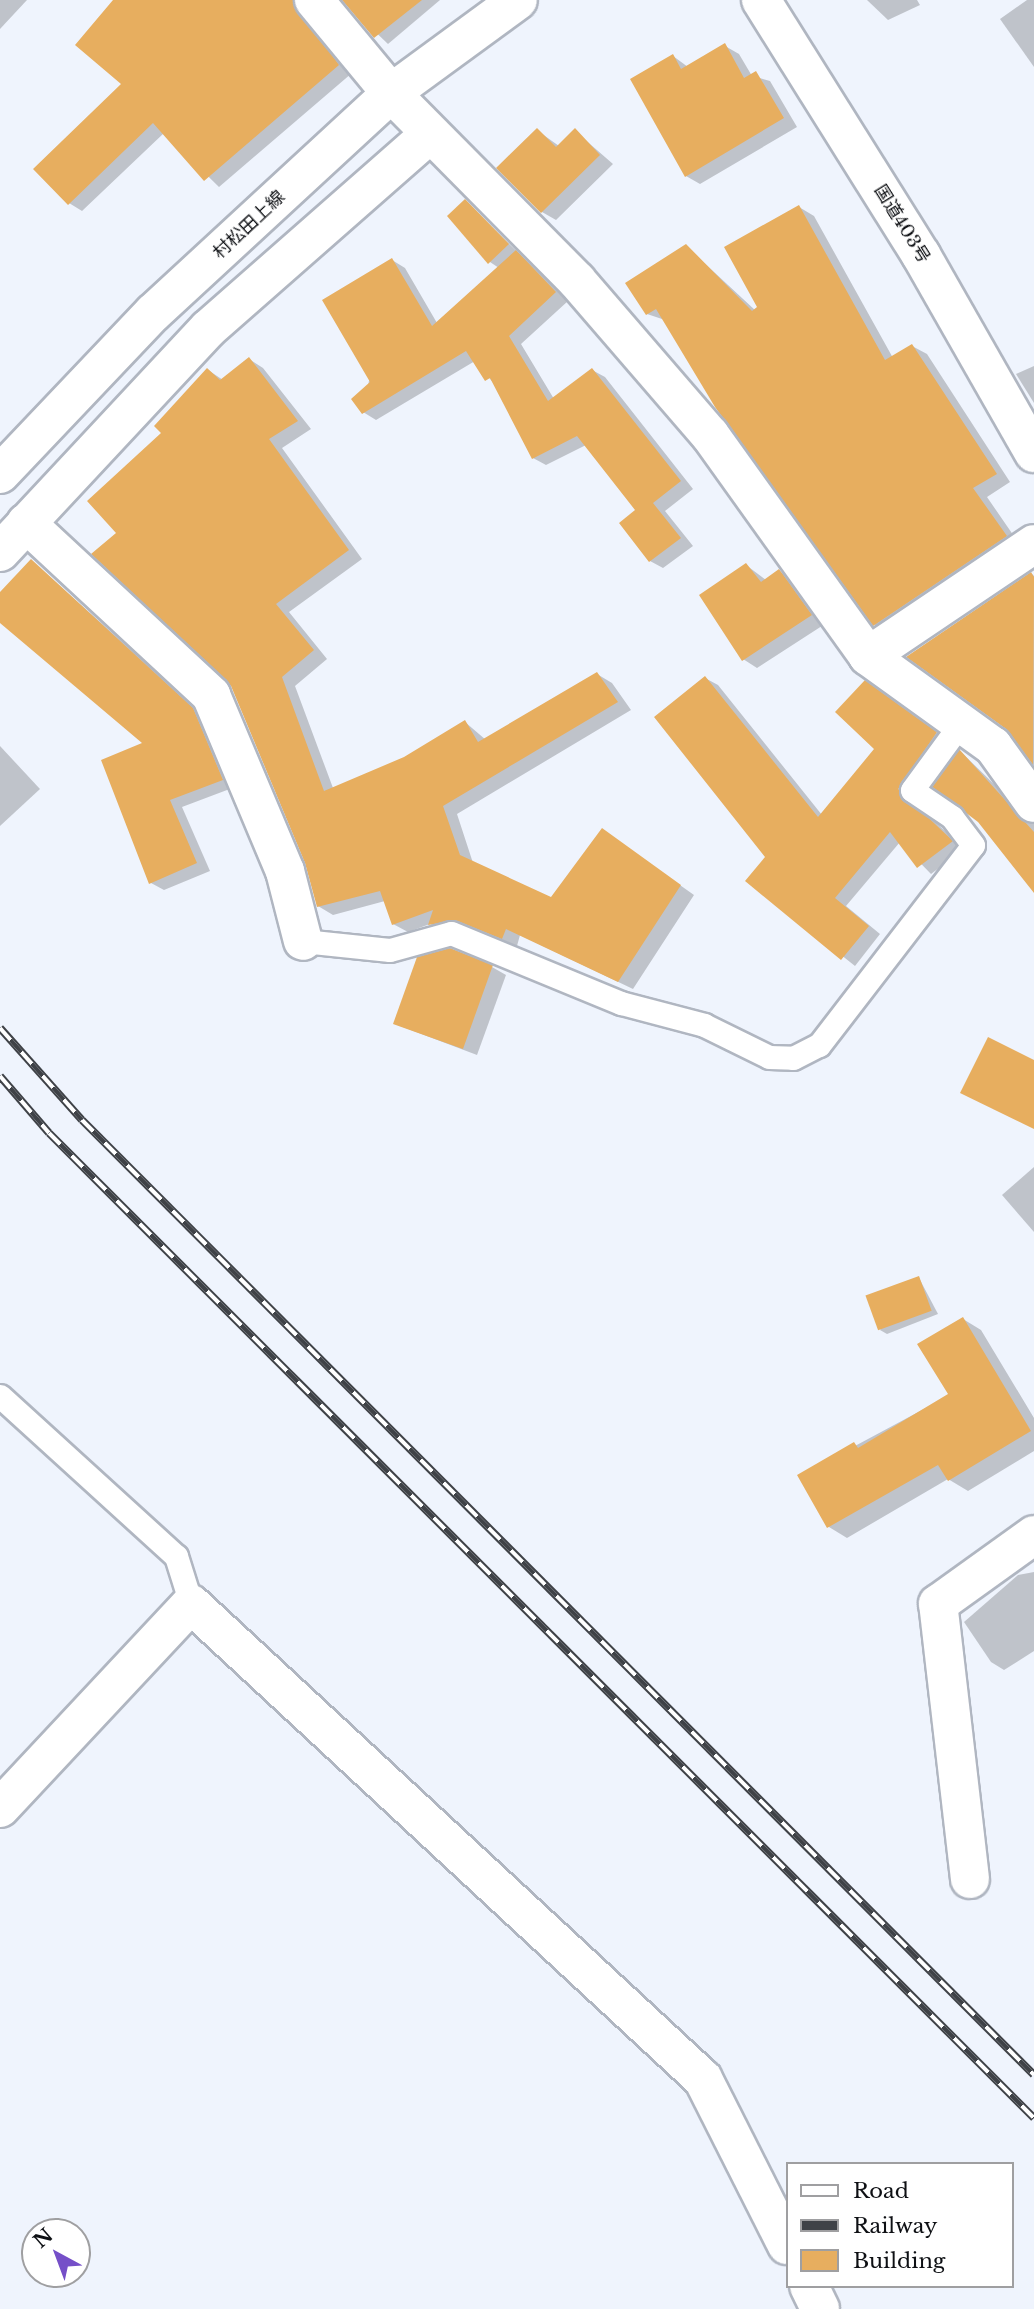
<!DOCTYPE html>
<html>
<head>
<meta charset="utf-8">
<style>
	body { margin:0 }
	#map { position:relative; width:1034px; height:2309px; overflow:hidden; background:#eff4fd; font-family:"Libre Baskerville","Noto Sans JP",serif }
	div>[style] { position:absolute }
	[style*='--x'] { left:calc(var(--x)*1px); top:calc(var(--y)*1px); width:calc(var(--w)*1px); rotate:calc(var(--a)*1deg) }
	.shadow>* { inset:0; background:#0003 }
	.building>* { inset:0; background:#e7ae5f; transform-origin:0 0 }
	.roads { filter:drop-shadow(2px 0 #b0b6c1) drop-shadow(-2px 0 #b0b6c1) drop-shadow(0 2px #b0b6c1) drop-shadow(0 -2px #b0b6c1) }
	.lane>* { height:23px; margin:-11.5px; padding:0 11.5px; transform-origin:11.5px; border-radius:11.5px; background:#fff }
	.street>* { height:38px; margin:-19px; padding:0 19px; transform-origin:19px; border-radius:19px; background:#fff }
	.primary>* { height:38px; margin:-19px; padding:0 19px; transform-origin:19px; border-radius:19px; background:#fff }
	.highway>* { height:38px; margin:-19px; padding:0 19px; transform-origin:19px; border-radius:19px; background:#fff }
	.rail>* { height:8px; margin-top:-4px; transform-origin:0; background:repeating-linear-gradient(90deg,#fff 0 16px,#3f4247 0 32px); box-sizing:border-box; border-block:2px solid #3f4247 }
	span { translate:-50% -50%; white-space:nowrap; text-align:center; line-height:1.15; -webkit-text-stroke:6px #fff; paint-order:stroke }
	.street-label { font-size:18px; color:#0e1014 }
	.legend { position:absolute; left:786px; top:2162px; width:228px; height:126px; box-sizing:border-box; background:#fff; border:2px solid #9f9fa1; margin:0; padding:9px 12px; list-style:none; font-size:21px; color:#0e1014 }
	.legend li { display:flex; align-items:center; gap:14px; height:35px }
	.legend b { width:35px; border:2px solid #9f9fa1 }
	.north { position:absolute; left:21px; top:2218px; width:70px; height:70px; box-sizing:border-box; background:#fff; border:2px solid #9f9fa1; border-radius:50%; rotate:319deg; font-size:19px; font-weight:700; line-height:28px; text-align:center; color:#0e1014 }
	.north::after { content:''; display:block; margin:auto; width:24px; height:32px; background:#754fc8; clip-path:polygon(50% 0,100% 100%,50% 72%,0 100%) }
</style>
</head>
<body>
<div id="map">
	<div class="shadow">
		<div style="clip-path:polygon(0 0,27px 0,0 29px)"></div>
		<div style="clip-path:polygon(115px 0,293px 3px,352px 73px,219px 187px,164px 133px,82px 211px,69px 203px,123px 84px)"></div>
		<div style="clip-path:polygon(342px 0,440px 0,388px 44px)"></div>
		<div style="clip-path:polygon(867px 0,917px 0,920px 5px,888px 20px)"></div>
		<div style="clip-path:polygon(1027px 0,1034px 0,1034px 67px,1000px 19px)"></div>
		<div style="clip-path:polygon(725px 46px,739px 54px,752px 76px,770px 81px,797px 127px,700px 184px,686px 176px,673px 56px,688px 67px)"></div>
		<div style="clip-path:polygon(538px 131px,559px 146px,575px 131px,613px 164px,556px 220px,542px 212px)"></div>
		<div style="clip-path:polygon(465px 201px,568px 301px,521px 344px,554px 399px,592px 370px,605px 377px,693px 489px,665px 511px,693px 546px,663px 568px,650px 561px,638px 510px,586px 445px,546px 465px,533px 458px,496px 386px,475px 361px,376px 420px,363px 412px,392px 260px,405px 268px,437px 323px,499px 268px,490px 262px)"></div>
		<div style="clip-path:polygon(799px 207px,814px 216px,893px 358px,912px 346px,927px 354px,1010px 482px,987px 497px,1020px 545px,889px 633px,875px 625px,665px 320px,647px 314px,686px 246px,756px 311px)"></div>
		<div style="clip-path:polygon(249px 359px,263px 368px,311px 429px,282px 448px,362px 559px,289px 612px,327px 659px,295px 686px,333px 788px,405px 759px,465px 722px,486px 740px,597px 674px,612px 683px,631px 710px,457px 814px,473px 863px,552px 899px,602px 830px,694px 895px,633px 989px,520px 935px,517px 946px,471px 927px,444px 932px,430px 924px,408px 932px,393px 924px,385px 901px,333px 915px,318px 906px,307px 862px,232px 685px,118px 533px,164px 433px,208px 370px,223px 380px)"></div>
		<div style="clip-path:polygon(1034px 366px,1034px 403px,1016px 374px)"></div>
		<div style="clip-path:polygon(32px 561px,206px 717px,235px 787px,182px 807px,210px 871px,164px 890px,151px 883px,146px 744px,0 620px,0 595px)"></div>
		<div style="clip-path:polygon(746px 565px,766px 580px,779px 571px,793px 579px,825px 624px,757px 668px,743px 659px)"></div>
		<div style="clip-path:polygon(1032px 574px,1034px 576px,1034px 766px,1007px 727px)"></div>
		<div style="clip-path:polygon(705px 678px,718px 685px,822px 815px,876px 749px,878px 690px,948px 741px,910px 798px,964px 849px,931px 874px,900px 842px,846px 906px,880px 934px,855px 966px,748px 881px,768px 857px)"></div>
		<div style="clip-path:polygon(0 746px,40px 789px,0 826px)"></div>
		<div style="clip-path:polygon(960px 751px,1034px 823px,1034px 847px)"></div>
		<div style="clip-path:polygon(492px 967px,506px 975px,477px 1055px,395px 1024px)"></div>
		<div style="clip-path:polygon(1034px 1167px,1034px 1232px,1002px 1195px)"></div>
		<div style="clip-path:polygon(919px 1278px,938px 1314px,887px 1334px,880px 1330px)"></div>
		<div style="clip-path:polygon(963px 1319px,981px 1330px,1034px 1418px,1034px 1451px,968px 1491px,948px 1479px,847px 1538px,829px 1527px,799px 1476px,950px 1395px)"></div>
		<div style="clip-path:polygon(1034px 1572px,1034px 1651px,1004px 1670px,991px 1662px,964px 1622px,1018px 1575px)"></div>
	</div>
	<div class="building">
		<div style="clip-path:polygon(113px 0,293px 0,339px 65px,204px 181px,153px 123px,68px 205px,33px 169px,121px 84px,75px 45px)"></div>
		<div style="clip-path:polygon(342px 0,422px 0,374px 38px)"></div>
		<div style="clip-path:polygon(725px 43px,744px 78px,756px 71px,784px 118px,685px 177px,630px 79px,673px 54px,681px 69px)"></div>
		<div style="clip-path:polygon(537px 128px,556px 147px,575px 128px,600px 155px,541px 213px,496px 168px)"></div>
		<div style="clip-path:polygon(465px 199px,509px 244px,488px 264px,447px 216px)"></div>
		<div style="clip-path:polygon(799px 205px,885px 360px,912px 344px,997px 474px,973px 488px,1007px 536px,873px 626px,715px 407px,656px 309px,646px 315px,625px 283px,686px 244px,752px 311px,757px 307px,724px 247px)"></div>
		<div style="clip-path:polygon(516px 250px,556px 292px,509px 336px,548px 401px,592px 368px,681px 481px,653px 503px,681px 538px,649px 562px,619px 523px,635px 510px,577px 436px,532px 459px,490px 378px,485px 381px,466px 351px,362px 414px,351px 399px,370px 382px,322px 300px,392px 258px,432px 326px)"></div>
		<div style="clip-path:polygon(249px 357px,298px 421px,269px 439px,349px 550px,276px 604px,314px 650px,282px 677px,324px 791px,404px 757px,465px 720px,478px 742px,597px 672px,618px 702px,443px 806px,460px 855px,551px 897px,602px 828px,681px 885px,618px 982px,506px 929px,502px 939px,455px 920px,428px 925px,433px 910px,392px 925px,380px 891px,317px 907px,305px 863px,231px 686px,91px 554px,116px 533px,87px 501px,161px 433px,154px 426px,207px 368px,220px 380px)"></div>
		<div style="clip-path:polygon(31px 559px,193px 708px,223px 780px,170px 800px,197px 863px,149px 884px,101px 760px,142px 743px,0 623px,0 592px)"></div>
		<div style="clip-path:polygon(746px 563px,761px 582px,779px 569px,812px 615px,742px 661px,699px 595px)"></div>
		<div style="clip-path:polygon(1031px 572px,1034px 577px,1033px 765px,1006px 729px,906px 657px)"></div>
		<div style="clip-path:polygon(705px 676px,818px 817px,874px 749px,835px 712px,865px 680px,937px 732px,898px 789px,953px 841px,917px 868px,890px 832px,835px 898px,869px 926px,841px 960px,745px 881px,765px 857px,654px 717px)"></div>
		<div style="clip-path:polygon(959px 749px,1034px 832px,1034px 893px,978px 822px,932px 787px)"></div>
		<div style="clip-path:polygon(450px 948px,493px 965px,463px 1049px,393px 1024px,417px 957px)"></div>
		<div style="clip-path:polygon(988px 1037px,1034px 1060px,1034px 1129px,960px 1093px)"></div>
		<div style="left:919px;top:1276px;width:37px;height:57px;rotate:70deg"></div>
		<div style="clip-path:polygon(963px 1317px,1031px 1431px,948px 1481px,938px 1465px,827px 1528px,797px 1475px,854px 1442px,858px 1448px,948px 1394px,917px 1344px)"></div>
	</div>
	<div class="roads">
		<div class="lane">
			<div style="--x:303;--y:941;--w:87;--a:5.9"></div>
			<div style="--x:390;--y:950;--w:63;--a:-15.6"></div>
			<div style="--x:451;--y:933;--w:184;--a:22.4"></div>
			<div style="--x:621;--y:1003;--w:86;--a:14.8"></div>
			<div style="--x:704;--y:1025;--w:72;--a:26.2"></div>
			<div style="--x:769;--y:1057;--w:24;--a:2"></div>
			<div style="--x:793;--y:1058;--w:29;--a:-27"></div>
			<div style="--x:819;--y:1045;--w:252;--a:-52.4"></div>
			<div style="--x:973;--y:845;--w:35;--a:-127"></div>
			<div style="--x:952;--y:817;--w:48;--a:-146"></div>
			<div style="--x:912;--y:790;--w:83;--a:-53.8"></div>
			<div style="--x:0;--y:1396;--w:238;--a:42.3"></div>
			<div style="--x:176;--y:1556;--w:50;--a:72.6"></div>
		</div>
		<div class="street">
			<div style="--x:314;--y:0;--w:121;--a:50.4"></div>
			<div style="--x:391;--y:93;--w:264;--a:45.3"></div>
			<div style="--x:577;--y:281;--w:203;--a:49.2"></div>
			<div style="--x:710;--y:435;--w:272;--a:54.4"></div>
			<div style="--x:868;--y:656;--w:154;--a:35.8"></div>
			<div style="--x:993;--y:746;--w:70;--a:54.3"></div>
			<div style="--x:26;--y:523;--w:253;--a:42.9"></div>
			<div style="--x:211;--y:695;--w:191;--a:67.2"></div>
			<div style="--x:285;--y:871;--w:72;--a:75.6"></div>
			<div style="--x:0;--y:552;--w:305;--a:-47"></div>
			<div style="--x:208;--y:329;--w:295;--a:-41.3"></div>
			<div style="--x:868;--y:656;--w:200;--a:-34"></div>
			<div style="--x:0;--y:1808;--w:279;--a:-46.9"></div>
			<div style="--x:191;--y:1604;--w:698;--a:42.85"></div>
			<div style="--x:703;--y:2079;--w:186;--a:63.2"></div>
			<div style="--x:970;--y:1879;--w:277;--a:-96.6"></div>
			<div style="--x:938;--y:1604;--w:118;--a:-35.7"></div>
			<div style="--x:809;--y:2286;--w:25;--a:64"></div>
		</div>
		<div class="primary">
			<div style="--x:0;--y:474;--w:222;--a:-46.5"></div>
			<div style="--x:153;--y:313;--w:324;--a:-42.7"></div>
			<div style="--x:391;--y:93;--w:157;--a:-36.2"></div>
		</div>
		<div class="highway">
			<div style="--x:761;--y:0;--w:301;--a:57.9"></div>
			<div style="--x:921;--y:255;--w:228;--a:60.3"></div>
		</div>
	</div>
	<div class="rail">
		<div style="--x:0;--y:1028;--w:123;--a:48.3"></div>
		<div style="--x:82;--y:1120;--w:1348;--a:45.09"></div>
		<div style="--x:0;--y:1076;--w:75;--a:49.3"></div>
		<div style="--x:49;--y:1133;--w:1393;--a:45"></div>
	</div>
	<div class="street-label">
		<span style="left:902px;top:224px;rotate:58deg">国道403号</span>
		<span style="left:249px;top:225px;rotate:-43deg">村松田上線</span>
	</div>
	<ul class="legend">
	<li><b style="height:9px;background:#fff"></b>Road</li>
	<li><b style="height:9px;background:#3f4247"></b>Railway</li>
	<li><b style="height:19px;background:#e7ae5f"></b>Building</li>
	</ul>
	<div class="north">N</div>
</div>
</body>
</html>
